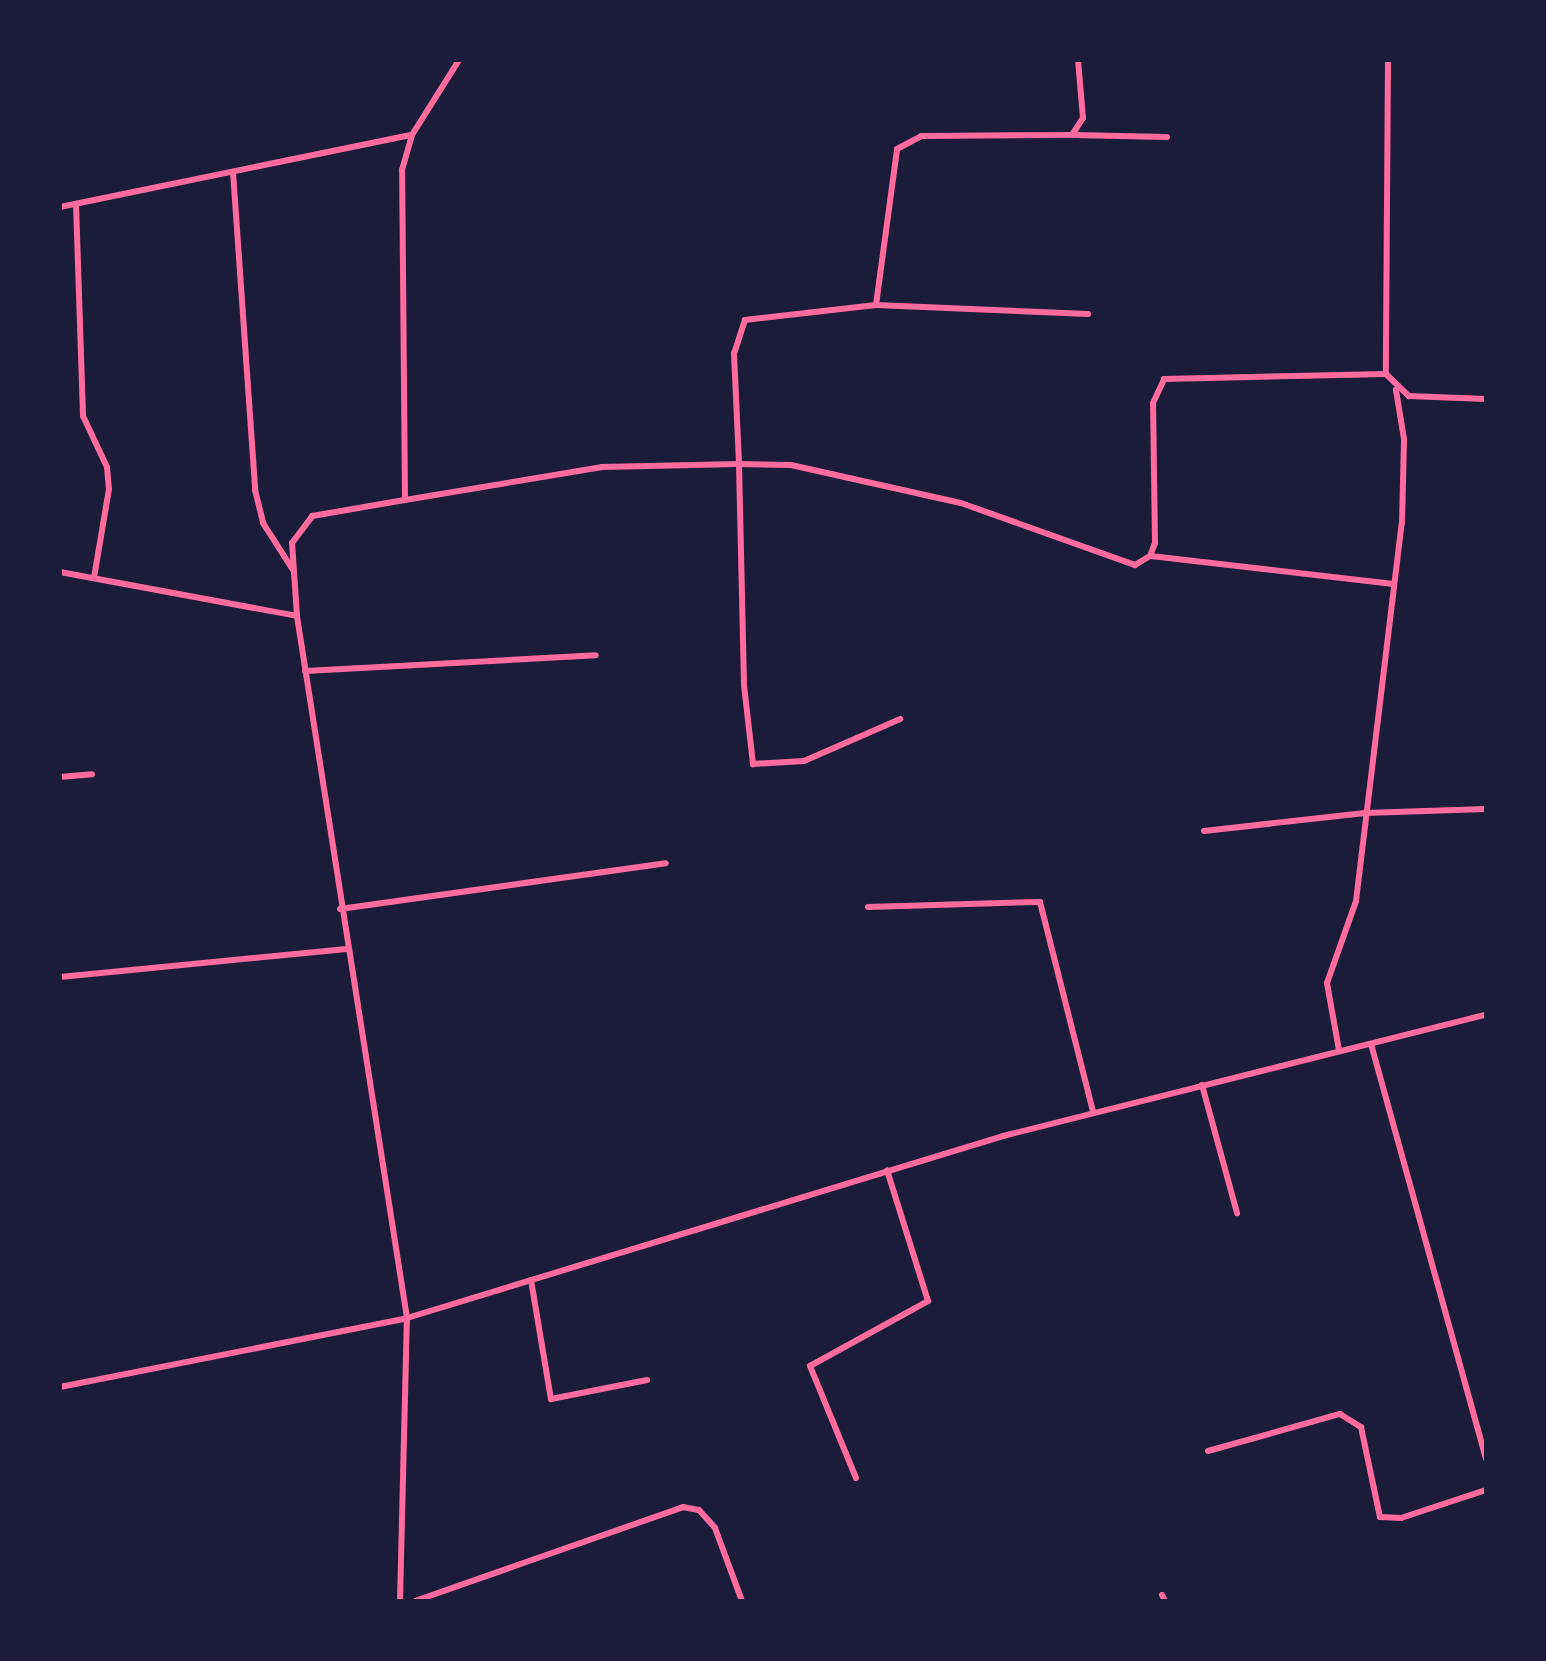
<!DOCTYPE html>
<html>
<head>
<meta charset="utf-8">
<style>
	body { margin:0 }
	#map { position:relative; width:1546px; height:1661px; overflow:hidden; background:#1b1b3a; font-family:"DM Sans",sans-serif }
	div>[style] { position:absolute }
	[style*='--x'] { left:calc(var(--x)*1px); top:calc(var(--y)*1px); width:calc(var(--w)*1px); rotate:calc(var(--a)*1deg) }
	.minor>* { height:6px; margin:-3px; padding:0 3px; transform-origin:3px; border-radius:3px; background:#ff6b9d }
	span { translate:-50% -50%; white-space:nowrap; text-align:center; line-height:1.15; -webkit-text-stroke:8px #1b1b3a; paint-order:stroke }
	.frame { position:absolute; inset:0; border:62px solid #1b1b3a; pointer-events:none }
</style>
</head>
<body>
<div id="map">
	<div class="minor">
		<div style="--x:1388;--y:60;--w:314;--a:90.4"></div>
		<div style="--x:1386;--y:374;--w:32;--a:44"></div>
		<div style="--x:1409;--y:396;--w:77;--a:2.2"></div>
		<div style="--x:1073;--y:135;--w:94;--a:1.2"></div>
		<div style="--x:233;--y:172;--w:319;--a:86"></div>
		<div style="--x:255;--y:490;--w:34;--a:76"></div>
		<div style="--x:263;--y:523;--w:56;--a:57.4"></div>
		<div style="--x:76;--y:204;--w:212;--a:88.1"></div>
		<div style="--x:83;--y:416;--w:56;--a:64.8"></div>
		<div style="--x:107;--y:467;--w:22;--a:85"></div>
		<div style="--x:109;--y:489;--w:90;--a:99.6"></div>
		<div style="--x:60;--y:207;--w:358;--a:-11.6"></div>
		<div style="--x:876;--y:305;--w:157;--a:-82.3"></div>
		<div style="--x:897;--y:149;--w:27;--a:-28"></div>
		<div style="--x:921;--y:136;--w:151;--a:-0.4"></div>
		<div style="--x:1072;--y:135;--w:20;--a:-57"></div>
		<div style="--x:1083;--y:118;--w:58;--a:-94.9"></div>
		<div style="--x:1088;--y:314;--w:212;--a:-177.6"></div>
		<div style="--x:876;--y:305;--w:132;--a:173.5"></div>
		<div style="--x:745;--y:320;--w:35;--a:108"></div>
		<div style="--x:734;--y:353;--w:111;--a:87.4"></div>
		<div style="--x:739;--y:464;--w:52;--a:1.1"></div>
		<div style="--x:791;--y:465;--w:174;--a:12.6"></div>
		<div style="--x:961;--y:503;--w:185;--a:19.6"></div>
		<div style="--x:1135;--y:565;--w:17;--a:-31"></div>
		<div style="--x:1150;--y:556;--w:14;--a:-69"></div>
		<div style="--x:1155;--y:543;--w:140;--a:-90.8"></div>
		<div style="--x:1153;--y:403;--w:26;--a:-65"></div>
		<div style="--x:1164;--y:379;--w:222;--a:-1.3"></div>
		<div style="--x:405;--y:500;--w:200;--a:-9.5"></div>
		<div style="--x:602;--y:467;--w:137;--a:-1.3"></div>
		<div style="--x:739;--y:464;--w:221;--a:88.7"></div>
		<div style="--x:744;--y:685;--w:80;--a:83.5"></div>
		<div style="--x:753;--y:764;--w:51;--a:-3.4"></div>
		<div style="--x:804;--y:761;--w:105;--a:-23.6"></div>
		<div style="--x:1151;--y:556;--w:244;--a:6.6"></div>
		<div style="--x:60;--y:572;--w:241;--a:10.5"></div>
		<div style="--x:305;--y:671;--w:291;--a:-3.1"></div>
		<div style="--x:60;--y:777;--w:32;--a:-5"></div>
		<div style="--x:1204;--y:831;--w:162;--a:-6.4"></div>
		<div style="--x:1365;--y:813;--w:121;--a:-1.9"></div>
		<div style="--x:868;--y:907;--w:172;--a:-1.7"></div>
		<div style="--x:1040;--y:902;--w:217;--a:75.8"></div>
		<div style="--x:340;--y:909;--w:329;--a:-8"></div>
		<div style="--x:60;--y:977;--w:288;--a:-5.6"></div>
		<div style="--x:1371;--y:1044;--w:431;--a:74.5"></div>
		<div style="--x:1339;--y:1050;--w:68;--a:-100.2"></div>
		<div style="--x:1327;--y:983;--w:87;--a:-70.5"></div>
		<div style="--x:1356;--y:901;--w:381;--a:-83.1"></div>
		<div style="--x:1402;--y:523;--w:84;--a:-88.6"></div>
		<div style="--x:1404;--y:439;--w:50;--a:-99.3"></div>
		<div style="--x:1202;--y:1085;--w:133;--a:74.7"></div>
		<div style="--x:531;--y:1280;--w:121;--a:80.5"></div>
		<div style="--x:551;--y:1399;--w:98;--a:-11.2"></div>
		<div style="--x:60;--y:1387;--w:354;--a:-11.2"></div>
		<div style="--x:407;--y:1318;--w:623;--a:-16.98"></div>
		<div style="--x:1003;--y:1136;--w:498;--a:-14.1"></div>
		<div style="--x:1208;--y:1451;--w:137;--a:-15.7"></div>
		<div style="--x:1340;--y:1414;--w:25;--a:32"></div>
		<div style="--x:1361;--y:1427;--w:92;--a:78.1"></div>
		<div style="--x:1380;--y:1517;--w:21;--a:3"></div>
		<div style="--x:1401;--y:1518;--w:89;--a:-18.2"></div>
		<div style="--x:856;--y:1478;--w:121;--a:-112.3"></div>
		<div style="--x:810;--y:1366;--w:135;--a:-28.8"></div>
		<div style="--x:928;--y:1301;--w:137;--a:-107.4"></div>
		<div style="--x:1162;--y:1595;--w:7;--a:63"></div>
		<div style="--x:400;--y:1601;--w:283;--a:-88.6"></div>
		<div style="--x:407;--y:1318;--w:711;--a:-98.91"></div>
		<div style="--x:297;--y:616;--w:73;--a:-93.9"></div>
		<div style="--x:292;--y:543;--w:34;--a:-53"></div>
		<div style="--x:312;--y:516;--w:94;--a:-9.8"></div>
		<div style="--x:405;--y:500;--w:330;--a:-90.5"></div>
		<div style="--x:402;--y:170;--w:36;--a:-74"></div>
		<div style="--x:412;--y:135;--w:89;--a:-57.9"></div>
		<div style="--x:415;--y:1601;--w:284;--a:-19.3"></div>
		<div style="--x:683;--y:1507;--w:16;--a:11"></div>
		<div style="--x:699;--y:1510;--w:24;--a:48"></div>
		<div style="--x:715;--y:1528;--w:78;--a:69.7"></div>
	</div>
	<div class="frame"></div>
</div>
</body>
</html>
